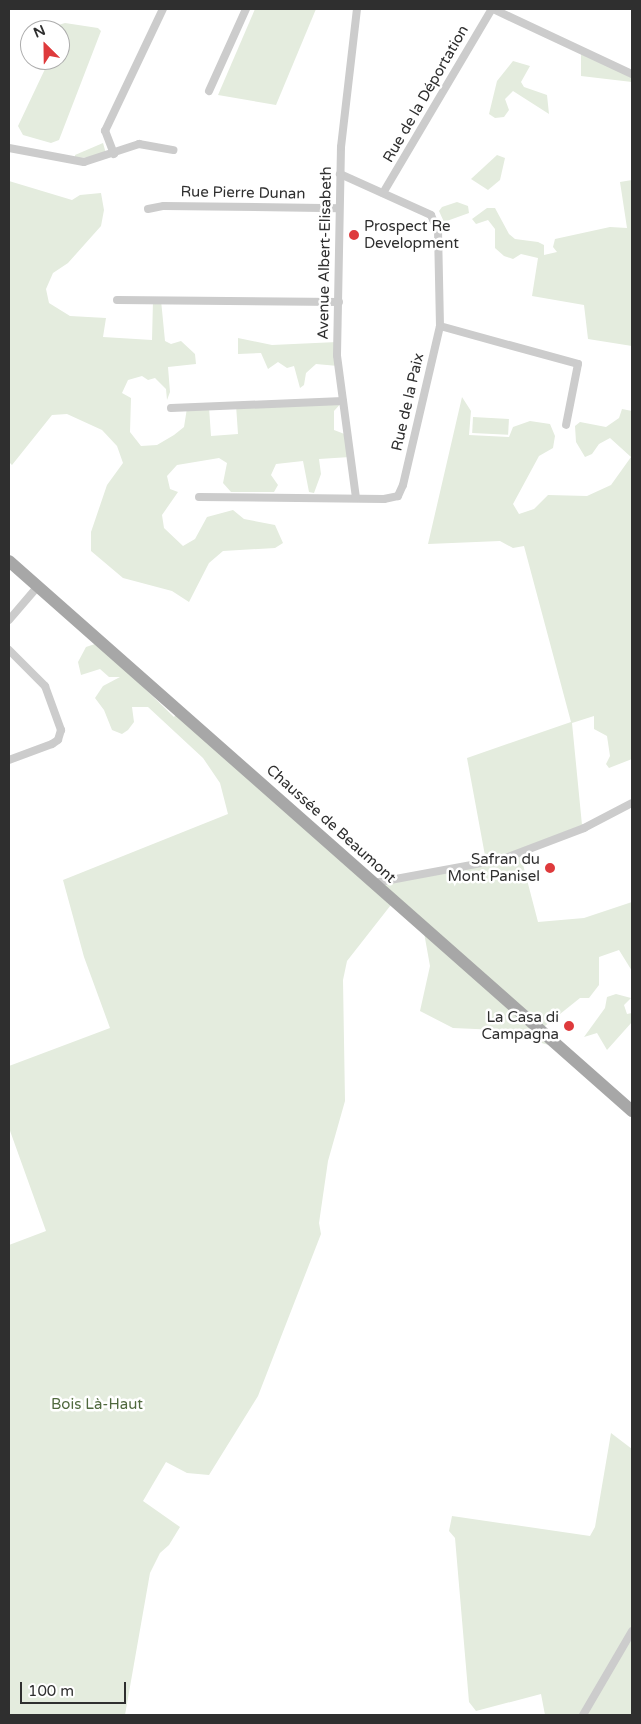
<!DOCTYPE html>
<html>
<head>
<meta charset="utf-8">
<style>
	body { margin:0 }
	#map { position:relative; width:641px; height:1724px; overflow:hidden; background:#fff; font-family:"Varela Round",sans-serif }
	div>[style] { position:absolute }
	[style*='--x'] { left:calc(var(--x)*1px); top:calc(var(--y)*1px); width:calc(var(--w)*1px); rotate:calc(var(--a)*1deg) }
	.green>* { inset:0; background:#e4ecde; transform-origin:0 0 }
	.minor>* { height:8px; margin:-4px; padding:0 4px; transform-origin:4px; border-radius:4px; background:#ccc }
	.primary>* { height:12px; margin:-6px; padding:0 6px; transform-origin:6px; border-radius:6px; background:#a7a7a7 }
	.dots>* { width:14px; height:14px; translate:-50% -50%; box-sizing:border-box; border:2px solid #fff; border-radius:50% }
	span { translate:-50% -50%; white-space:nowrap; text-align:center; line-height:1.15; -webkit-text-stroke:5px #fff; paint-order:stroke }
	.street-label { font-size:15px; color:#2f2f2f }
	.poi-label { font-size:15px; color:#2f2f2f }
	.left { translate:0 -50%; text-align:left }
	.right { translate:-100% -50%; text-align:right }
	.park-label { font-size:15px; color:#50693e }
	.frame { position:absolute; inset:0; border:10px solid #2f2f2f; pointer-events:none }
	.north { position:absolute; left:20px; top:20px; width:50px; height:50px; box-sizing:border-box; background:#fff; border:1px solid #acacac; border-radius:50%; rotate:337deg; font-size:14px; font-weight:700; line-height:20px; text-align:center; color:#2f2f2f }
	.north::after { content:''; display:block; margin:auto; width:18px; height:22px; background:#de3a3c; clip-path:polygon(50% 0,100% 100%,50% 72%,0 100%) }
	.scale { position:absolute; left:20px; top:1682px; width:106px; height:22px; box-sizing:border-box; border:2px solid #2f2f2f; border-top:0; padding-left:6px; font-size:15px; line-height:18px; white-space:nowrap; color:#2f2f2f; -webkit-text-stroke:4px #fff; paint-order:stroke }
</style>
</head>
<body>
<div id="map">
	<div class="green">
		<div style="clip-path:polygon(255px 9px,316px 9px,276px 105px,218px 95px)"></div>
		<div style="clip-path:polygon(65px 23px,98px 28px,101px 31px,59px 140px,51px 143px,23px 135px,18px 126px,45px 69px,38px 64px,39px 60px,60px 60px,60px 30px,53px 30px,55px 26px)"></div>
		<div style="clip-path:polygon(581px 49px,632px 74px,632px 82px,581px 76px)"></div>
		<div style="clip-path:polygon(513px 61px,530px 66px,521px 82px,524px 87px,547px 95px,549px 114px,513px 91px,505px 99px,509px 110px,504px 117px,495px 118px,489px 114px,497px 81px)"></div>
		<div style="clip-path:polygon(103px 143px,107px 157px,75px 158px,75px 155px)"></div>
		<div style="clip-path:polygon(497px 155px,505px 158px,500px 180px,488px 190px,471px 179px)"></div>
		<div style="clip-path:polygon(632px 180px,632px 346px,588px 339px,584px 305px,532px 296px,538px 258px,521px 254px,513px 259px,504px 256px,495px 248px,495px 229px,488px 220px,476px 224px,472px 219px,487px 208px,495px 208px,509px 234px,515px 239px,538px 242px,544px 245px,544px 255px,557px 252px,553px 247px,555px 239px,610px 227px,627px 228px,620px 182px)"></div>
		<div style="clip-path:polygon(9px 181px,72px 200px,80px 195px,101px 193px,104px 210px,101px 226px,68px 263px,53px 273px,46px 289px,49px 303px,70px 316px,106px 318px,103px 337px,152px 340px,153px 300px,161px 300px,165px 341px,171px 344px,181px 341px,195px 354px,196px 364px,168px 367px,170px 392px,167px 400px,166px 389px,155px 378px,148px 380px,142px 376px,128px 380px,122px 393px,131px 398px,130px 432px,141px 446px,157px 445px,174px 435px,184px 427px,187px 408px,209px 407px,211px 436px,238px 434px,236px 405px,343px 401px,334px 411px,334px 430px,347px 435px,350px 457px,319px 459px,321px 474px,314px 493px,309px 492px,303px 461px,276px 464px,271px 475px,278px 485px,274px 492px,231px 492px,223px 483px,227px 463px,219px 458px,177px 465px,167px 476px,170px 489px,178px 492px,162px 515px,164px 528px,183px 546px,195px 539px,207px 517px,233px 510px,244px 519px,275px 525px,283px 543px,275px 548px,223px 551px,209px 563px,189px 602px,172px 591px,123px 578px,91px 551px,91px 532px,107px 485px,123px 463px,117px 446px,102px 430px,67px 414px,52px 415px,12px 465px,9px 462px)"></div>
		<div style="clip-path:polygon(457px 202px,468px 206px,469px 213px,444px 222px,439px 211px,442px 207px)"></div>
		<div style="clip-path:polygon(238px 338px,272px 345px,337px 342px,338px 366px,316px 364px,306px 373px,304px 385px,300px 388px,294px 366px,287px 368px,278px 362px,268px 369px,261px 353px,238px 354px)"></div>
		<div style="clip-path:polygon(462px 397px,471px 411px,469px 435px,509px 437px,513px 427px,530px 421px,550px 424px,555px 436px,553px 448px,539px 456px,513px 504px,519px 514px,534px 509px,548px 495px,587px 496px,611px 485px,631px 457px,610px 438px,599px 444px,592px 454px,585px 457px,576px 442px,575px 426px,580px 422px,606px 427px,619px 418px,622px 409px,632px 411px,632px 759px,609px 768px,606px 764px,610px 756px,607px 736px,594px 729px,594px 716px,572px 723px,582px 825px,520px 853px,538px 922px,584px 918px,632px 902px,632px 971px,619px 950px,599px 957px,599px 985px,589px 998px,580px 998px,540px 1030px,562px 1049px,498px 1030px,453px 1028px,420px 1011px,430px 966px,423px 927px,394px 901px,347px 961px,343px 980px,345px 1101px,328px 1161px,319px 1223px,321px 1234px,258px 1396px,209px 1475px,187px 1473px,166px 1462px,143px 1501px,180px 1527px,169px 1545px,160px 1553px,150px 1573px,125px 1715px,9px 1715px,9px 1245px,46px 1231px,9px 1128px,9px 1066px,110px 1028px,84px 957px,63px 880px,228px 814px,220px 783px,203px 758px,148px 707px,132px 707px,134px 722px,128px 730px,122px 734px,112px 730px,104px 710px,95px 698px,103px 686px,120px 677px,109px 677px,100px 669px,81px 675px,78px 662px,86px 647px,98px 643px,174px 717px,179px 710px,374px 883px,486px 861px,467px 758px,571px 722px,524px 546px,513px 548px,500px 541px,428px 544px)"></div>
		<div style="left:473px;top:417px;width:36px;height:16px;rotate:3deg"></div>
		<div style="clip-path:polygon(616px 994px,631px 998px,624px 1005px,627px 1014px,632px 1013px,632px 1022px,607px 1050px,597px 1033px,584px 1037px,605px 1008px,607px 997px)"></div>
		<div style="clip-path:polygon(611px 1433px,632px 1449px,632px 1715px,545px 1715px,541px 1694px,476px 1711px,469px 1702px,455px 1538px,449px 1531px,452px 1516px,590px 1536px,595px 1527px)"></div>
	</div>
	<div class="minor">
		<div style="--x:493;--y:9;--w:153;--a:25.1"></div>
		<div style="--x:209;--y:91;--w:90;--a:-65.7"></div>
		<div style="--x:9;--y:148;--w:76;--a:10.6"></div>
		<div style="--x:84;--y:162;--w:58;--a:-18.1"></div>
		<div style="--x:139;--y:144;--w:35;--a:10"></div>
		<div style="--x:114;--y:154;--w:25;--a:-111"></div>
		<div style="--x:105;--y:131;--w:135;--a:-64.6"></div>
		<div style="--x:383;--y:193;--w:214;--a:-59.4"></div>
		<div style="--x:148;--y:209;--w:16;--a:-11"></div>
		<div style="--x:164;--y:206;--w:175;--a:0.7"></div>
		<div style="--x:117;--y:300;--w:222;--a:0.5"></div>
		<div style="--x:440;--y:326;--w:143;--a:15.4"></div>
		<div style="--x:578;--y:364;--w:62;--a:101.1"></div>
		<div style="--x:171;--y:408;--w:172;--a:-2.3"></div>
		<div style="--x:199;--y:497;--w:185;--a:0.6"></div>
		<div style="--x:384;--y:499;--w:14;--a:-12"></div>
		<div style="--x:398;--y:496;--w:12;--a:-66"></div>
		<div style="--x:403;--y:485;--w:163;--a:-76.9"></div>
		<div style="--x:440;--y:326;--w:95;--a:-91.2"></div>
		<div style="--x:438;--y:231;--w:17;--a:-114"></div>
		<div style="--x:431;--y:215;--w:100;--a:-155.7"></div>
		<div style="--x:356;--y:498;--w:144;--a:-97.6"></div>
		<div style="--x:337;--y:355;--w:208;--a:-88.9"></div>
		<div style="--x:341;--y:147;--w:139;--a:-83.4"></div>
		<div style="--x:9;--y:620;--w:45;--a:-49.5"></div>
		<div style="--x:9;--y:650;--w:51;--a:45"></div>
		<div style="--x:45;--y:686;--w:47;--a:70"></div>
		<div style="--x:61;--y:730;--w:10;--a:107"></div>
		<div style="--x:58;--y:740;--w:7;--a:146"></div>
		<div style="--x:52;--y:744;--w:46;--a:159.6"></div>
		<div style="--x:374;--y:883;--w:131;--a:-10.5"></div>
		<div style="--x:503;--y:859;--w:87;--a:-20.9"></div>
		<div style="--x:584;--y:828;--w:54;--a:-27.5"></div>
		<div style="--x:583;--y:1715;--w:97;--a:-59.7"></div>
	</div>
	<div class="primary">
		<div style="--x:9;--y:561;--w:831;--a:41.44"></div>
	</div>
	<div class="dots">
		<div style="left:354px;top:235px;background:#de3a3c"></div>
		<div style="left:550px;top:868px;background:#de3a3c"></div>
		<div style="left:569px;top:1026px;background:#de3a3c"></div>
	</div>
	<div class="street-label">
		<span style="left:426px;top:94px;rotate:-60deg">Rue de la Déportation</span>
		<span style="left:243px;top:193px;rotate:1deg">Rue Pierre Dunan</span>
		<span style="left:325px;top:253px;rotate:-89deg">Avenue Albert-Elisabeth</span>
		<span style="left:408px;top:402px;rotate:-77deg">Rue de la Paix</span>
		<span style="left:331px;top:824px;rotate:42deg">Chaussée de Beaumont</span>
	</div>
	<div class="poi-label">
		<span class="left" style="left:364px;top:235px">Prospect Re<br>Development</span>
		<span class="right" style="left:540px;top:868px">Safran du<br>Mont Panisel</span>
		<span class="right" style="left:559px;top:1026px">La Casa di<br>Campagna</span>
	</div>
	<div class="park-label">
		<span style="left:97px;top:1405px">Bois Là-Haut</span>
	</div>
	<div class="frame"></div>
	<div class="north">N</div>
	<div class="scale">100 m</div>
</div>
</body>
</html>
